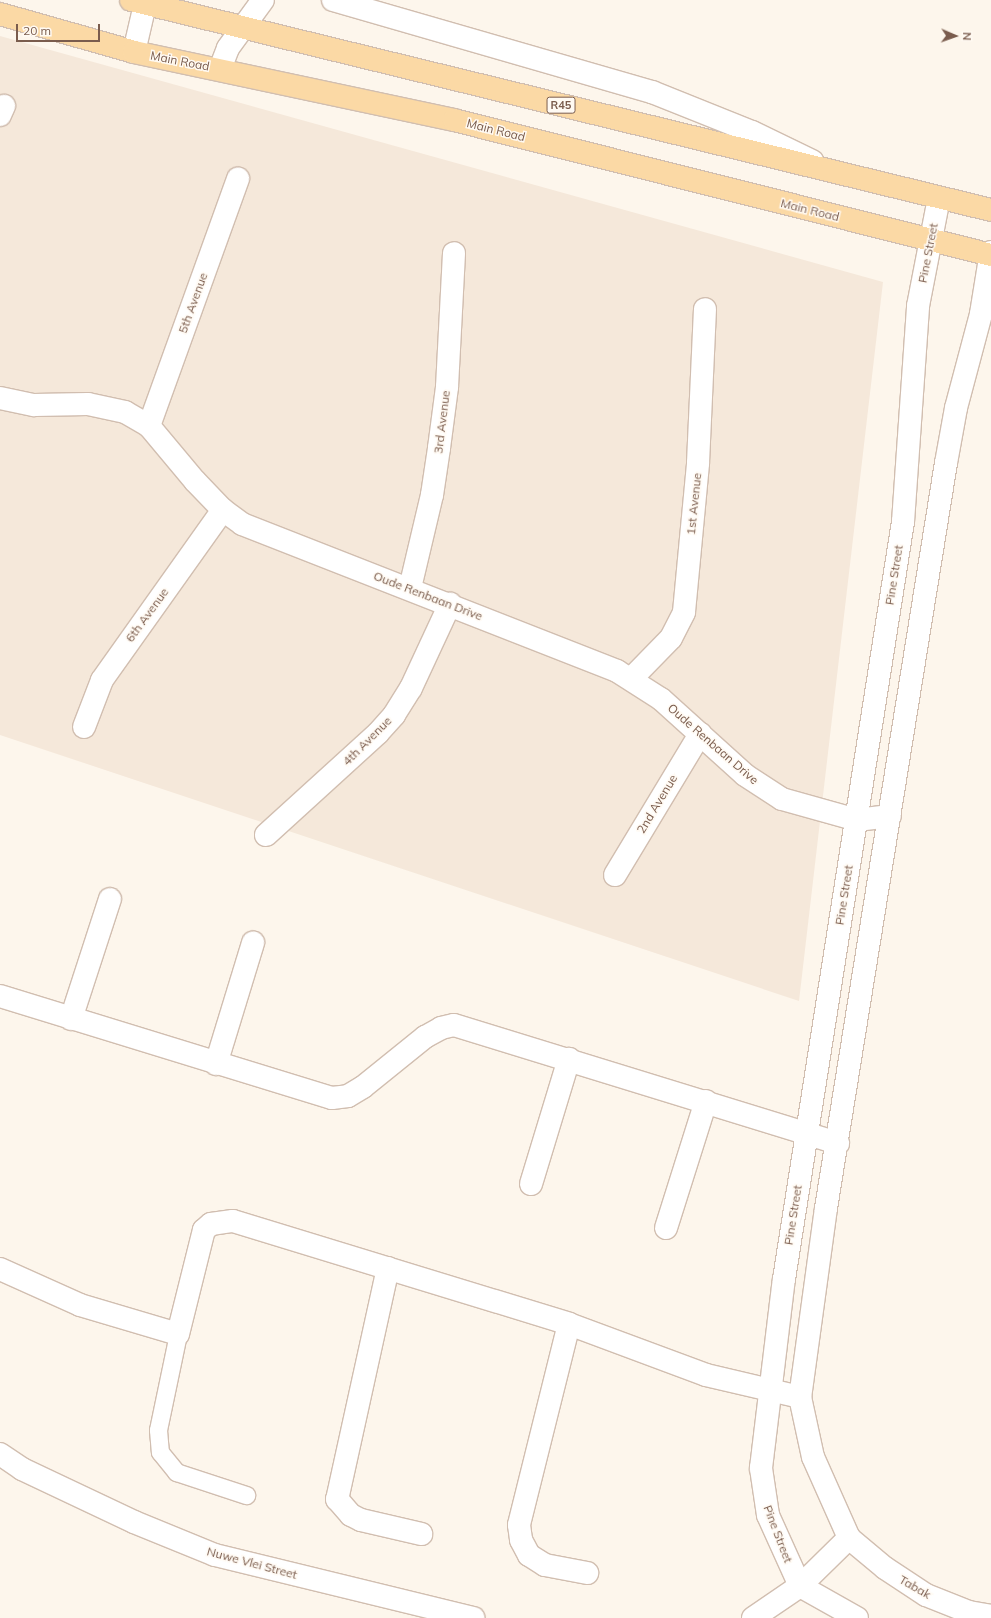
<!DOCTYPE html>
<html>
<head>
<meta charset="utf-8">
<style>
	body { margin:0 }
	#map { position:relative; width:991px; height:1618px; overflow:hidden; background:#fdf6ec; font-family:Mulish,sans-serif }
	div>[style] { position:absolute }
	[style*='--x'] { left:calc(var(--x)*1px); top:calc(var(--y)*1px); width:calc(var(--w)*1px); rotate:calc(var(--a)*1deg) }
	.residential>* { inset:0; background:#f5e8da }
	.roads { filter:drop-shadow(1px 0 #d1beb0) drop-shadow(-1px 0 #d1beb0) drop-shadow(0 1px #d1beb0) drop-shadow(0 -1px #d1beb0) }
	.lane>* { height:17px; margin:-8.5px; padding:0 8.5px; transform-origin:8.5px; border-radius:8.5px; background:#fff }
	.street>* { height:22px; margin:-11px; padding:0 11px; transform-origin:11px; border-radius:11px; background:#fff }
	.primary>* { height:22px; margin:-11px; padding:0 11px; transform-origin:11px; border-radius:11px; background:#fbd9a5 }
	span { translate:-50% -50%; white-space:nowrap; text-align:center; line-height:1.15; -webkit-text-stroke:3px #fffaf3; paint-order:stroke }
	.shield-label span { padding:1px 3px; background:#fffaf3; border:1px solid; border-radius:3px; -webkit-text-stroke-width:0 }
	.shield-label { font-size:11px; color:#7a5c4d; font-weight:700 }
	.street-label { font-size:12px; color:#7a5c4d }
	.north { position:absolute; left:935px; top:16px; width:40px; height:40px; -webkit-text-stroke:3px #fffaf3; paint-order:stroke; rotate:92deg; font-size:11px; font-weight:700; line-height:16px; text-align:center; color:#7a5c4d }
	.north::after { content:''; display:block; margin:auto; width:14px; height:18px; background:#7a5c4d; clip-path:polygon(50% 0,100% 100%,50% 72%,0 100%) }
	.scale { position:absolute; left:16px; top:24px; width:84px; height:18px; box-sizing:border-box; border:2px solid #7a5c4d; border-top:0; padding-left:5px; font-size:12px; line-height:14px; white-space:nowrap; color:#7a5c4d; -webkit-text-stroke:3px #fffaf3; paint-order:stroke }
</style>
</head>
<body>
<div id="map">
	<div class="residential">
		<div style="clip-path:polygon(0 36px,883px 282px,799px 1001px,0 735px)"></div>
	</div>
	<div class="roads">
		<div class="lane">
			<div style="--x:178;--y:1334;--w:98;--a:101.8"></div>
			<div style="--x:158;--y:1430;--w:22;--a:85"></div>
			<div style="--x:160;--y:1452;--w:26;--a:51"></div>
			<div style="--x:176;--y:1472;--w:74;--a:18.2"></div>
		</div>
		<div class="street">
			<div style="--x:333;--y:0;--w:332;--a:16.1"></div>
			<div style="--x:652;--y:92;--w:108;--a:21.8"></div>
			<div style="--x:752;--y:132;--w:67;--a:25.8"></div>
			<div style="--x:134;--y:52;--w:53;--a:-77"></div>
			<div style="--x:220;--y:69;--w:22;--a:-69"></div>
			<div style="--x:228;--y:48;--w:59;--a:-53.9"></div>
			<div style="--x:0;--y:115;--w:10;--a:-66"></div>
			<div style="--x:991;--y:252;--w:63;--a:99.2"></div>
			<div style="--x:981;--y:314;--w:97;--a:104.9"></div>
			<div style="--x:956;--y:408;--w:56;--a:100.3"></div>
			<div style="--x:946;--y:463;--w:755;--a:99.15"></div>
			<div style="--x:826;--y:1208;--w:191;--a:97.8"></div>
			<div style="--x:800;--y:1397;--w:61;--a:77.8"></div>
			<div style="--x:813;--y:1457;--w:89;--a:66"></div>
			<div style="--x:849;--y:1538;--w:47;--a:39.8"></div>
			<div style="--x:885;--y:1568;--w:49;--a:33.4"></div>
			<div style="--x:926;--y:1595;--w:46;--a:21.6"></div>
			<div style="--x:969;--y:1612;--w:22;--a:10"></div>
			<div style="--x:0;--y:398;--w:35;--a:12"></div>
			<div style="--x:34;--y:405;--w:54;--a:-1.1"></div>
			<div style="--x:88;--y:404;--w:38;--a:12"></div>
			<div style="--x:125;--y:412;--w:28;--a:30"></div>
			<div style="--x:149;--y:426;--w:72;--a:50.1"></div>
			<div style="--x:195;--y:481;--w:40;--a:46"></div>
			<div style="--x:223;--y:510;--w:24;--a:36"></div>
			<div style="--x:242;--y:524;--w:403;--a:21.4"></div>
			<div style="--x:617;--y:671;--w:52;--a:32.5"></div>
			<div style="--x:661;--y:699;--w:113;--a:42.1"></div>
			<div style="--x:745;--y:775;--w:44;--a:33"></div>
			<div style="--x:782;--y:799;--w:78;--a:15.6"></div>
			<div style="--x:857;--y:820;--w:33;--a:-7"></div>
			<div style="--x:149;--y:426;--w:263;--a:-70.2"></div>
			<div style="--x:410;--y:588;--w:96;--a:-76.7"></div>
			<div style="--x:432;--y:495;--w:48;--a:-81.5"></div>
			<div style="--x:439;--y:448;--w:62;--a:-82.5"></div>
			<div style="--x:447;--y:387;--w:134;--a:-87"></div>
			<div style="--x:631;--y:679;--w:57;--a:-45.7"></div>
			<div style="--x:671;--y:638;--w:29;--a:-63"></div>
			<div style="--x:684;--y:612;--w:150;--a:-84.6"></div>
			<div style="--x:698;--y:463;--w:154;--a:-87.4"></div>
			<div style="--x:84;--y:727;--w:50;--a:-69"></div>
			<div style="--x:102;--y:680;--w:209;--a:-54.6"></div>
			<div style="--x:266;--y:835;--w:151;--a:-42.3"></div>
			<div style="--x:378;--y:733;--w:24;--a:-48"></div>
			<div style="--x:394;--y:715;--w:32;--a:-58"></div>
			<div style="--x:411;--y:688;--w:93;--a:-65.1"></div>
			<div style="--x:615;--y:875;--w:165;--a:-58.9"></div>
			<div style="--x:0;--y:996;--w:347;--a:17.1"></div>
			<div style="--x:332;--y:1098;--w:16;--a:-7"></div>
			<div style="--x:348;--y:1096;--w:17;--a:-31"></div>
			<div style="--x:363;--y:1087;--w:80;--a:-38.9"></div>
			<div style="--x:425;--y:1037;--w:18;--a:-29"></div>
			<div style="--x:441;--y:1028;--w:13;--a:-13"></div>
			<div style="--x:454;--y:1025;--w:402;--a:17.1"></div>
			<div style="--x:71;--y:1019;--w:126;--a:-72"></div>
			<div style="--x:216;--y:1064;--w:127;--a:-73"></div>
			<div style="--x:531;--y:1184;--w:131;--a:-73.1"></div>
			<div style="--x:666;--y:1228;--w:133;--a:-72.5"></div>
			<div style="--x:388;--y:1268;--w:237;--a:102.4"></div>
			<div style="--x:337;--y:1499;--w:21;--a:49"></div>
			<div style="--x:351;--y:1515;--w:11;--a:27"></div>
			<div style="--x:361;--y:1520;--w:62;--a:13.1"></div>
			<div style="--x:0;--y:1269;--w:88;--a:24.2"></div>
			<div style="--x:80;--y:1305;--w:102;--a:16.5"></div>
			<div style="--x:178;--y:1334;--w:107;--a:-76"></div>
			<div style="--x:204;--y:1230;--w:9;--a:-41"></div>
			<div style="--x:211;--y:1224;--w:22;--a:-8"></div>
			<div style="--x:233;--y:1221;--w:351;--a:17"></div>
			<div style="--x:569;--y:1324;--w:146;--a:20.4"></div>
			<div style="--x:706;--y:1375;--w:97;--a:13.2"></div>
			<div style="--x:569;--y:1324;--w:207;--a:104"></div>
			<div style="--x:519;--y:1525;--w:15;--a:82"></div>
			<div style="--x:521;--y:1540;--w:17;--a:62"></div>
			<div style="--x:529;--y:1555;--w:19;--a:32"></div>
			<div style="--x:545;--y:1565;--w:43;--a:10.8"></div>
			<div style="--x:0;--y:1454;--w:27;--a:34"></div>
			<div style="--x:22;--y:1469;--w:124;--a:25.3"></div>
			<div style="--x:134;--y:1522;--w:87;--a:22.2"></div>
			<div style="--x:215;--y:1555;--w:266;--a:13.7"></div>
			<div style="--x:753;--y:1618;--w:57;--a:-34.2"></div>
			<div style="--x:800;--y:1586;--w:69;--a:-44.4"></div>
			<div style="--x:857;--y:1618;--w:65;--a:-150.7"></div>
			<div style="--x:800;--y:1586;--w:78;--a:-114.3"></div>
			<div style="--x:768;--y:1515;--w:48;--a:-98.5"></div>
			<div style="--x:761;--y:1468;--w:190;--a:-83.1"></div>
			<div style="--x:784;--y:1279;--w:766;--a:-81.07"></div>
			<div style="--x:903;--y:522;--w:217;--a:-86"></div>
			<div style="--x:918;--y:306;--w:110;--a:-79"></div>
		</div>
		<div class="primary">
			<div style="--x:131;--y:0;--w:885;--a:13.72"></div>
			<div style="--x:0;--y:14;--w:139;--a:15.8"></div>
			<div style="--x:134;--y:52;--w:327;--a:12"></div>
			<div style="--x:454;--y:120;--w:554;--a:14.11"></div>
		</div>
	</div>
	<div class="shield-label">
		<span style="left:561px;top:105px">R45</span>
	</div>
	<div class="street-label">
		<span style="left:180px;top:61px;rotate:11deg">Main Road</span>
		<span style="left:496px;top:130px;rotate:14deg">Main Road</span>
		<span style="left:810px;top:210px;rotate:14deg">Main Road</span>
		<span style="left:928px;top:253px;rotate:-79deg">Pine Street</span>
		<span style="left:193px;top:303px;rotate:-70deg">5th Avenue</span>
		<span style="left:442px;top:422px;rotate:-83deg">3rd Avenue</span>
		<span style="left:694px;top:504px;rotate:-84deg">1st Avenue</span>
		<span style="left:894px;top:575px;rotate:-81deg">Pine Street</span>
		<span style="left:428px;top:596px;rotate:21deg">Oude Renbaan Drive</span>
		<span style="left:147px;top:615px;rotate:-54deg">6th Avenue</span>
		<span style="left:367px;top:741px;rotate:-45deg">4th Avenue</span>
		<span style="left:713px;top:744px;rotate:41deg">Oude Renbaan Drive</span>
		<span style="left:657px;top:804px;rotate:-59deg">2nd Avenue</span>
		<span style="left:844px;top:895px;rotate:-81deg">Pine Street</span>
		<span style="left:793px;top:1215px;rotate:-81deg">Pine Street</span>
		<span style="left:778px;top:1534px;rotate:69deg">Pine Street</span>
		<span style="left:252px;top:1563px;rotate:15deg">Nuwe Vlei Street</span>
		<span style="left:915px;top:1587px;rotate:30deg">Tabak</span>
	</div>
	<div class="north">N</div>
	<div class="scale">20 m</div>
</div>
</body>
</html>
